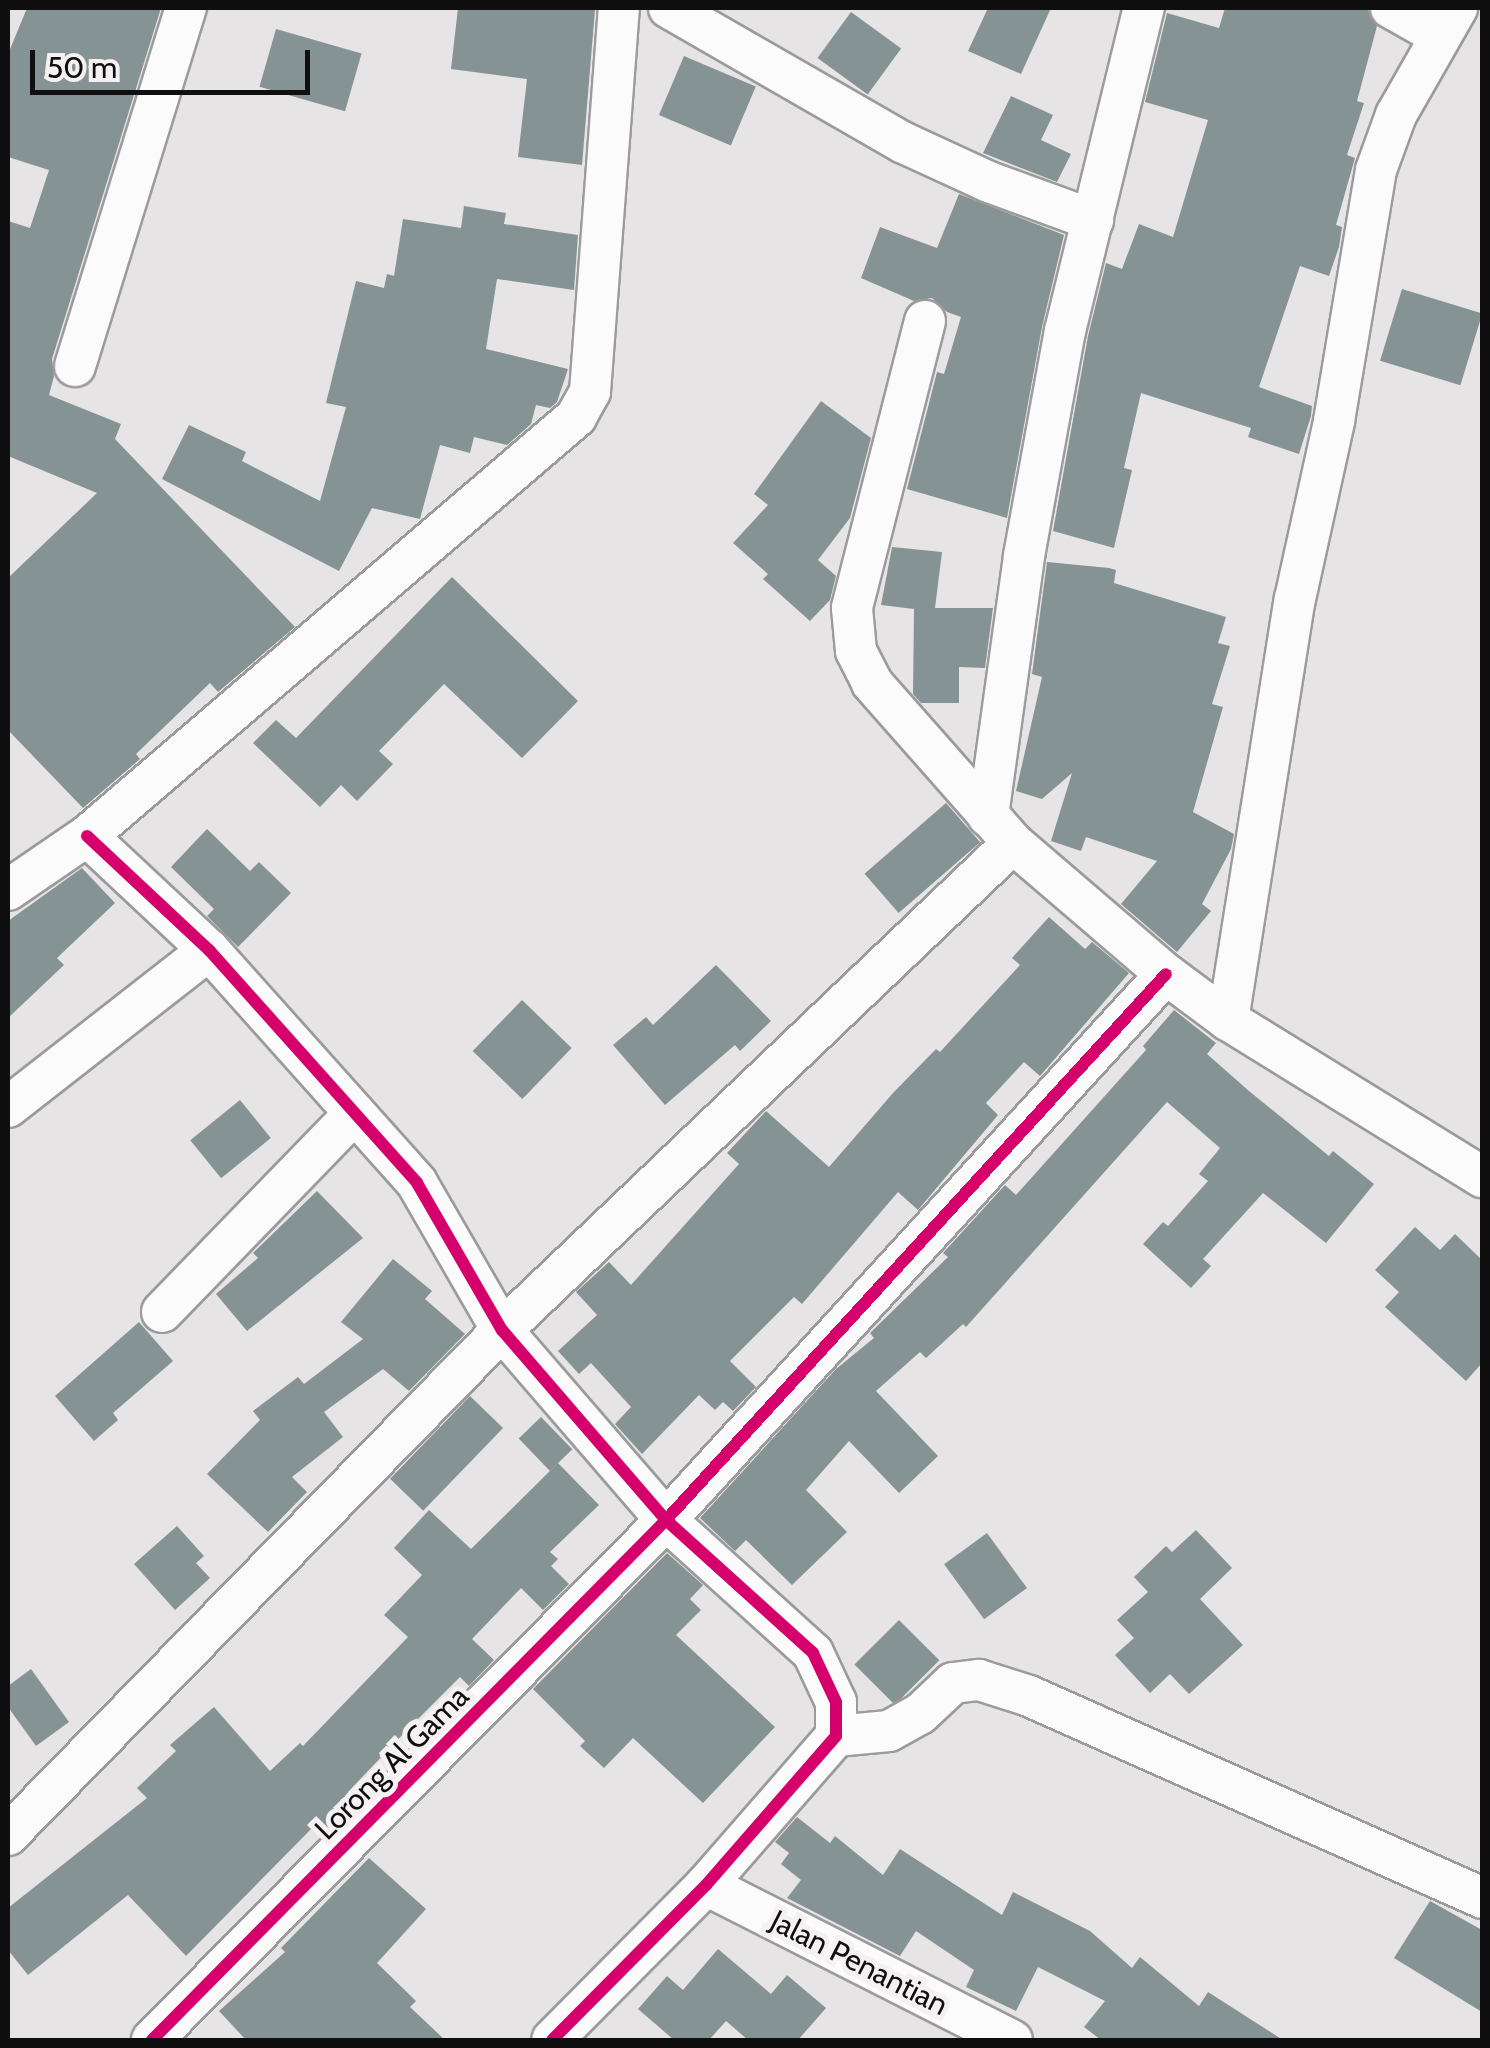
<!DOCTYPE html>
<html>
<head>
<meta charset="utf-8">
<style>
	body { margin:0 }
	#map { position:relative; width:1490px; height:2048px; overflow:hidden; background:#e6e4e5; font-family:Cabin,sans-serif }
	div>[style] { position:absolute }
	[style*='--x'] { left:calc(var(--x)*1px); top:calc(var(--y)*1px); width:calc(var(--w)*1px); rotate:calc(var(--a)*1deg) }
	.building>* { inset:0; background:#869394; transform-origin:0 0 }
	.roads { filter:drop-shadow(2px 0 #9c9b9b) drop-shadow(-2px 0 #9c9b9b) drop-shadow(0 2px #9c9b9b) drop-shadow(0 -2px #9c9b9b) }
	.minor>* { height:40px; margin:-20px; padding:0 20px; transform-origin:20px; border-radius:20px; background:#fbfbfb }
	.cycleway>* { height:12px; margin:-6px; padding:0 6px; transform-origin:6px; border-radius:6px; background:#d6006c }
	span { translate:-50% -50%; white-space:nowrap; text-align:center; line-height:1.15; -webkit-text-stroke:10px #f5f0f1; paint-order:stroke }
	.street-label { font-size:30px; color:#100f0f }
	.frame { position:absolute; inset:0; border:10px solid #100f0f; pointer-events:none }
	.scale { position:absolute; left:30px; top:50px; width:280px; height:45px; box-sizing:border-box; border:5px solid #100f0f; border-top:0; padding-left:12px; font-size:30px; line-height:35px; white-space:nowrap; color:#100f0f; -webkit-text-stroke:8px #f5f0f1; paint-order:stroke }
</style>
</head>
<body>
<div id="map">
	<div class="building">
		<div style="clip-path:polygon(27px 8px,161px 8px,52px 359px,54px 376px,49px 395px,121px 424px,115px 439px,295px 627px,218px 692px,210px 683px,136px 754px,140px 759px,83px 808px,8px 730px,8px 578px,97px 493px,8px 456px,8px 221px,30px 228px,49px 170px,8px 157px,8px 54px)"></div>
		<div style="clip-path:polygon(458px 8px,595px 10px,582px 165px,518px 157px,527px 79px,451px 69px)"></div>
		<div style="clip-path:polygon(988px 8px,1051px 8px,1021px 74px,968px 51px)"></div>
		<div style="clip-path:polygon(1225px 8px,1367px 8px,1377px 26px,1357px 101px,1364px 103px,1347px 155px,1355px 158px,1336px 225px,1342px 227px,1339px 247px,1329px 276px,1300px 266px,1259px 387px,1312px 406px,1311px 416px,1299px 454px,1248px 437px,1251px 428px,1141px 393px,1124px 468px,1132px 470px,1114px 548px,1053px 531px,1088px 336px,1106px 263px,1122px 269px,1139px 224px,1173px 237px,1208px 120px,1145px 102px,1167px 13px,1219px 28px)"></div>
		<div style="left:851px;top:12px;width:62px;height:57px;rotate:36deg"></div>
		<div style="left:276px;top:29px;width:89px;height:60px;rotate:16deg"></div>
		<div style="left:684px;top:56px;width:78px;height:64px;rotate:23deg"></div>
		<div style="clip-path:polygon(1011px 96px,1053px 115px,1041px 140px,1071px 154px,1057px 182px,983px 153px)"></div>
		<div style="clip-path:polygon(959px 194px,1064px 235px,1042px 327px,1007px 518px,907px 489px,937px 372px,944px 374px,961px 317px,947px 312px,932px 298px,914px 301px,861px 278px,880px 227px,937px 248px)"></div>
		<div style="clip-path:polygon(464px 206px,506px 213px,504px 224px,578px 235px,574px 290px,497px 279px,486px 349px,568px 369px,557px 402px,550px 408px,536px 405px,531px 424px,507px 445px,474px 437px,470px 453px,440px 445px,420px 519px,372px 508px,339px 571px,162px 479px,189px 425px,246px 452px,242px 461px,320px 501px,346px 407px,326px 403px,356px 281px,384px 288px,387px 274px,394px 276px,403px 219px,461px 228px)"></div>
		<div style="left:1402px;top:289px;width:84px;height:75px;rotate:17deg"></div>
		<div style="clip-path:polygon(821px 401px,871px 438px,850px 518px,818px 560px,836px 576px,830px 600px,810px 621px,763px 579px,768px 574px,733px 543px,768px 505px,754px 494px)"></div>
		<div style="clip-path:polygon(892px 547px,942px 552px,935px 608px,993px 608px,985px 668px,959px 667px,959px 703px,921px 703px,913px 694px,914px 609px,881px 605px)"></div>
		<div style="clip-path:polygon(1047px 562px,1109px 568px,1116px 570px,1114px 583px,1226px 617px,1218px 643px,1230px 646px,1212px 704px,1223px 707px,1193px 812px,1234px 834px,1231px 849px,1202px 904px,1211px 911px,1177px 952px,1121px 904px,1157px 861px,1086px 837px,1081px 851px,1051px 841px,1072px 773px,1042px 799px,1016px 791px,1042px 677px,1032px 674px)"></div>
		<div style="clip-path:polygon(452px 577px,578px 701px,522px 758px,444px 684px,379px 751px,393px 764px,357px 801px,341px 785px,320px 807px,253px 743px,276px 720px,296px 738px)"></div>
		<div style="left:946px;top:803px;width:52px;height:108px;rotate:49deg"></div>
		<div style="clip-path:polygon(207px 829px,250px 871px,259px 862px,291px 893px,238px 947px,207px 916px,214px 909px,171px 867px)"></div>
		<div style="clip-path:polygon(82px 868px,115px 903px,57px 958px,64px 965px,8px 1018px,8px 921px)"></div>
		<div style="clip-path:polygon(1049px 917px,1085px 949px,1092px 942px,1129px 973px,1040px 1076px,1024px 1062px,986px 1103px,998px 1115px,918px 1210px,898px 1192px,802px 1304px,794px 1297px,730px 1361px,756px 1387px,733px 1411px,723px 1402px,715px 1410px,699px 1395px,642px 1454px,615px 1424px,631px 1407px,591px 1363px,579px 1374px,558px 1351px,597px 1315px,576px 1292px,609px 1262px,631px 1285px,739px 1164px,727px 1153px,766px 1111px,829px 1167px,893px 1093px,936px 1049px,940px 1052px,1020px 965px,1012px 958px)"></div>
		<div style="clip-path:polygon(716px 965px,771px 1021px,740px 1051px,735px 1045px,665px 1105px,613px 1045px,646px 1017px,653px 1025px)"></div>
		<div style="left:522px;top:1000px;width:69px;height:71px;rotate:44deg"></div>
		<div style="clip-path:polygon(1174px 1010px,1216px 1043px,1207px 1054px,1249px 1091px,1329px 1156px,1333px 1151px,1374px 1184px,1326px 1243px,1263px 1193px,1203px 1259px,1211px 1266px,1191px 1288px,1143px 1244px,1163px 1222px,1168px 1226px,1208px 1181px,1199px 1174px,1220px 1148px,1167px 1102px,966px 1327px,963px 1324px,926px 1358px,920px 1352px,876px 1391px,938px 1456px,899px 1493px,849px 1441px,806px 1490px,847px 1532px,792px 1585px,746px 1540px,735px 1551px,700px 1518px,836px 1369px,874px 1338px,870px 1333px,948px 1257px,943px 1253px,1005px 1185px,1016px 1195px,1146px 1050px,1143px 1046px)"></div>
		<div style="left:240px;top:1100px;width:49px;height:64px;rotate:51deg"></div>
		<div style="clip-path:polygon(317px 1191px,363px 1238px,247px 1331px,216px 1294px,258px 1258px,253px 1253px)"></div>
		<div style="clip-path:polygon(1415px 1227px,1440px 1250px,1455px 1234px,1482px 1260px,1482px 1363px,1466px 1381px,1385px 1307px,1399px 1292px,1375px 1270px)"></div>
		<div style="clip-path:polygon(393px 1259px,432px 1291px,425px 1299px,465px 1334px,409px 1391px,383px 1369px,324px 1412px,343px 1437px,292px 1477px,307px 1492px,268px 1532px,207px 1474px,260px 1420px,253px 1411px,298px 1377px,304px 1384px,363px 1339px,341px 1322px)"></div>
		<div style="clip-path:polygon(139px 1322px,173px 1361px,113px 1413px,118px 1420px,94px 1441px,55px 1396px)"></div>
		<div style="left:470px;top:1396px;width:46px;height:115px;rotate:44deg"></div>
		<div style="left:541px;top:1417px;width:45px;height:31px;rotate:46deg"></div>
		<div style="clip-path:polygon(558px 1463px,599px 1505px,550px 1552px,558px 1559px,551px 1566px,569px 1584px,543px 1610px,521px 1588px,472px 1639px,494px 1660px,469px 1686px,460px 1677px,407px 1730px,348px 1792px,356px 1800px,325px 1831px,317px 1823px,186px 1956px,128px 1895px,28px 1975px,8px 1950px,8px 1908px,147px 1798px,137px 1788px,176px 1751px,170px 1745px,214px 1707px,270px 1771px,300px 1743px,303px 1746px,408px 1637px,384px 1615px,422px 1575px,394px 1548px,429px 1510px,471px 1549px)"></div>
		<div style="clip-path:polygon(177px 1526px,204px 1556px,196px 1563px,210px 1578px,175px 1610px,134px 1564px)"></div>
		<div style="clip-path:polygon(1196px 1530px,1232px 1568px,1200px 1599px,1243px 1645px,1189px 1694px,1170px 1674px,1150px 1693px,1115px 1655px,1134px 1638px,1117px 1620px,1148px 1592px,1134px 1577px,1166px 1546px,1172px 1552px)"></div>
		<div style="left:987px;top:1533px;width:68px;height:53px;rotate:54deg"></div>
		<div style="clip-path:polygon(667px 1553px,703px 1585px,690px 1599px,701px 1610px,676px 1635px,775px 1727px,703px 1803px,633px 1738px,604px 1768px,580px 1746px,585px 1741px,533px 1689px)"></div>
		<div style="left:899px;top:1620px;width:57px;height:63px;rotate:45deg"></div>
		<div style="clip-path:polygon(31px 1669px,69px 1722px,36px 1746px,8px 1707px,8px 1686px)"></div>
		<div style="clip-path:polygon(797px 1817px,830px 1843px,835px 1836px,883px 1875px,900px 1849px,1002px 1915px,1013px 1892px,1090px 1931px,1132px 1968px,1140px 1957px,1199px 2006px,1208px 1992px,1283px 2040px,1101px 2040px,1084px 2027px,1105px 2001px,1038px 1967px,1016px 2011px,966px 1987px,974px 1970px,916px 1931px,900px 1956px,787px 1898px,801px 1880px,781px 1864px,789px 1853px,775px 1842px)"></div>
		<div style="clip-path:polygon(369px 1858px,426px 1909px,377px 1963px,416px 2001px,410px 2007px,445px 2040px,246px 2040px,219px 2011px,285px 1952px,281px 1948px)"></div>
		<div style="clip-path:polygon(1430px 1901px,1482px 1930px,1482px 2012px,1394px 1958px)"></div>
		<div style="clip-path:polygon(718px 1949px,771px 1994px,787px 1975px,826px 2008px,798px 2040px,748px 2040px,726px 2021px,709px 2040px,674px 2040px,638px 2009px,667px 1976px,683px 1990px)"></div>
	</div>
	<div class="roads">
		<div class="minor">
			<div style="--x:669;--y:8;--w:269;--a:29.9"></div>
			<div style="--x:902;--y:142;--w:96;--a:24.7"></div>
			<div style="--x:989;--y:182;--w:111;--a:20.1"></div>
			<div style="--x:1391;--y:8;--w:55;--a:29.4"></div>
			<div style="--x:925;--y:321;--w:296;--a:104.3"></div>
			<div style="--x:852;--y:608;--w:43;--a:84.7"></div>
			<div style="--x:856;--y:651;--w:36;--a:63"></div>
			<div style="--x:872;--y:683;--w:213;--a:48.6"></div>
			<div style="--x:1013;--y:843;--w:201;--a:40.6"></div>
			<div style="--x:1166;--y:974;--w:77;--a:36.6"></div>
			<div style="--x:1228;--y:1020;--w:299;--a:31.7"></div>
			<div style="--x:75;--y:366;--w:375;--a:-72.8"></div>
			<div style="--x:988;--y:816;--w:262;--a:-82.1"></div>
			<div style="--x:1024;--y:556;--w:229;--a:-79.7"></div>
			<div style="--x:1065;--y:331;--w:333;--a:-76.3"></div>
			<div style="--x:87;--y:836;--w:167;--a:43.1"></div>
			<div style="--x:209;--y:950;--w:312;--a:48.2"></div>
			<div style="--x:417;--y:1183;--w:170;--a:60"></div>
			<div style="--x:502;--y:1330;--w:251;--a:49.2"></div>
			<div style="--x:666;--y:1520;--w:198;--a:42.1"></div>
			<div style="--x:813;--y:1653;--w:54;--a:64.9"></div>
			<div style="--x:836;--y:1702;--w:34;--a:90"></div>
			<div style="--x:836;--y:1736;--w:198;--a:131.1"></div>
			<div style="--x:706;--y:1885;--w:218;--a:134.8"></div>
			<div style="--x:8;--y:890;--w:96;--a:-34.4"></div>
			<div style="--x:87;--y:836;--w:644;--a:-40.59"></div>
			<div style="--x:576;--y:417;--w:29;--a:-61"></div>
			<div style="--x:590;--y:392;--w:385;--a:-85.7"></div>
			<div style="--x:1228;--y:1020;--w:426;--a:-81"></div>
			<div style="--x:1295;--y:599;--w:182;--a:-77.6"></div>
			<div style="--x:1334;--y:421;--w:254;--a:-80.5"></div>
			<div style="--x:1376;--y:170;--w:59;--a:-70"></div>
			<div style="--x:1396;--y:115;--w:123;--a:-60.3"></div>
			<div style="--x:8;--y:1107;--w:255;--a:-38"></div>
			<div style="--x:162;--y:1312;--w:277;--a:-45.9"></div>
			<div style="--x:836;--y:1736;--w:53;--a:-5.4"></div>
			<div style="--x:889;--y:1731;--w:35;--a:-29"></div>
			<div style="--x:920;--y:1714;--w:45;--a:-43.2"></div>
			<div style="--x:953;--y:1683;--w:26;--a:-7"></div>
			<div style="--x:979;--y:1680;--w:52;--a:17.7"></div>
			<div style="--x:1029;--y:1696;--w:496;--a:24"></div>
			<div style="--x:8;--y:1835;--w:706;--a:-45.63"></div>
			<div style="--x:502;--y:1330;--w:706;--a:-43.62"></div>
			<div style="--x:706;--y:1885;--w:343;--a:26.9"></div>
			<div style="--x:152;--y:2040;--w:731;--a:-45.33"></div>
			<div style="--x:666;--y:1520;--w:740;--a:-47.52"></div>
		</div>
	</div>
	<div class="cycleway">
		<div style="--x:87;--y:836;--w:167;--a:43.1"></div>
		<div style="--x:209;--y:950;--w:312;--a:48.2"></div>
		<div style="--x:417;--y:1183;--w:170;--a:60"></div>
		<div style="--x:502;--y:1330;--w:251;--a:49.2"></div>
		<div style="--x:666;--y:1520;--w:198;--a:42.1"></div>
		<div style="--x:813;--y:1653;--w:54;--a:64.9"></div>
		<div style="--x:836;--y:1702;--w:34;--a:90"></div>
		<div style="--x:836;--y:1736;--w:198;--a:131.1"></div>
		<div style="--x:706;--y:1885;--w:218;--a:134.8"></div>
		<div style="--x:152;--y:2040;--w:731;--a:-45.33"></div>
		<div style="--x:666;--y:1520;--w:740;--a:-47.52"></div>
	</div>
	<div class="street-label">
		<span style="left:392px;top:1763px;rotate:-45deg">Lorong Al Gama</span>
		<span style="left:859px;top:1963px;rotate:27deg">Jalan Penantian</span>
	</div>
	<div class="frame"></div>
	<div class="scale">50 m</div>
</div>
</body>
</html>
